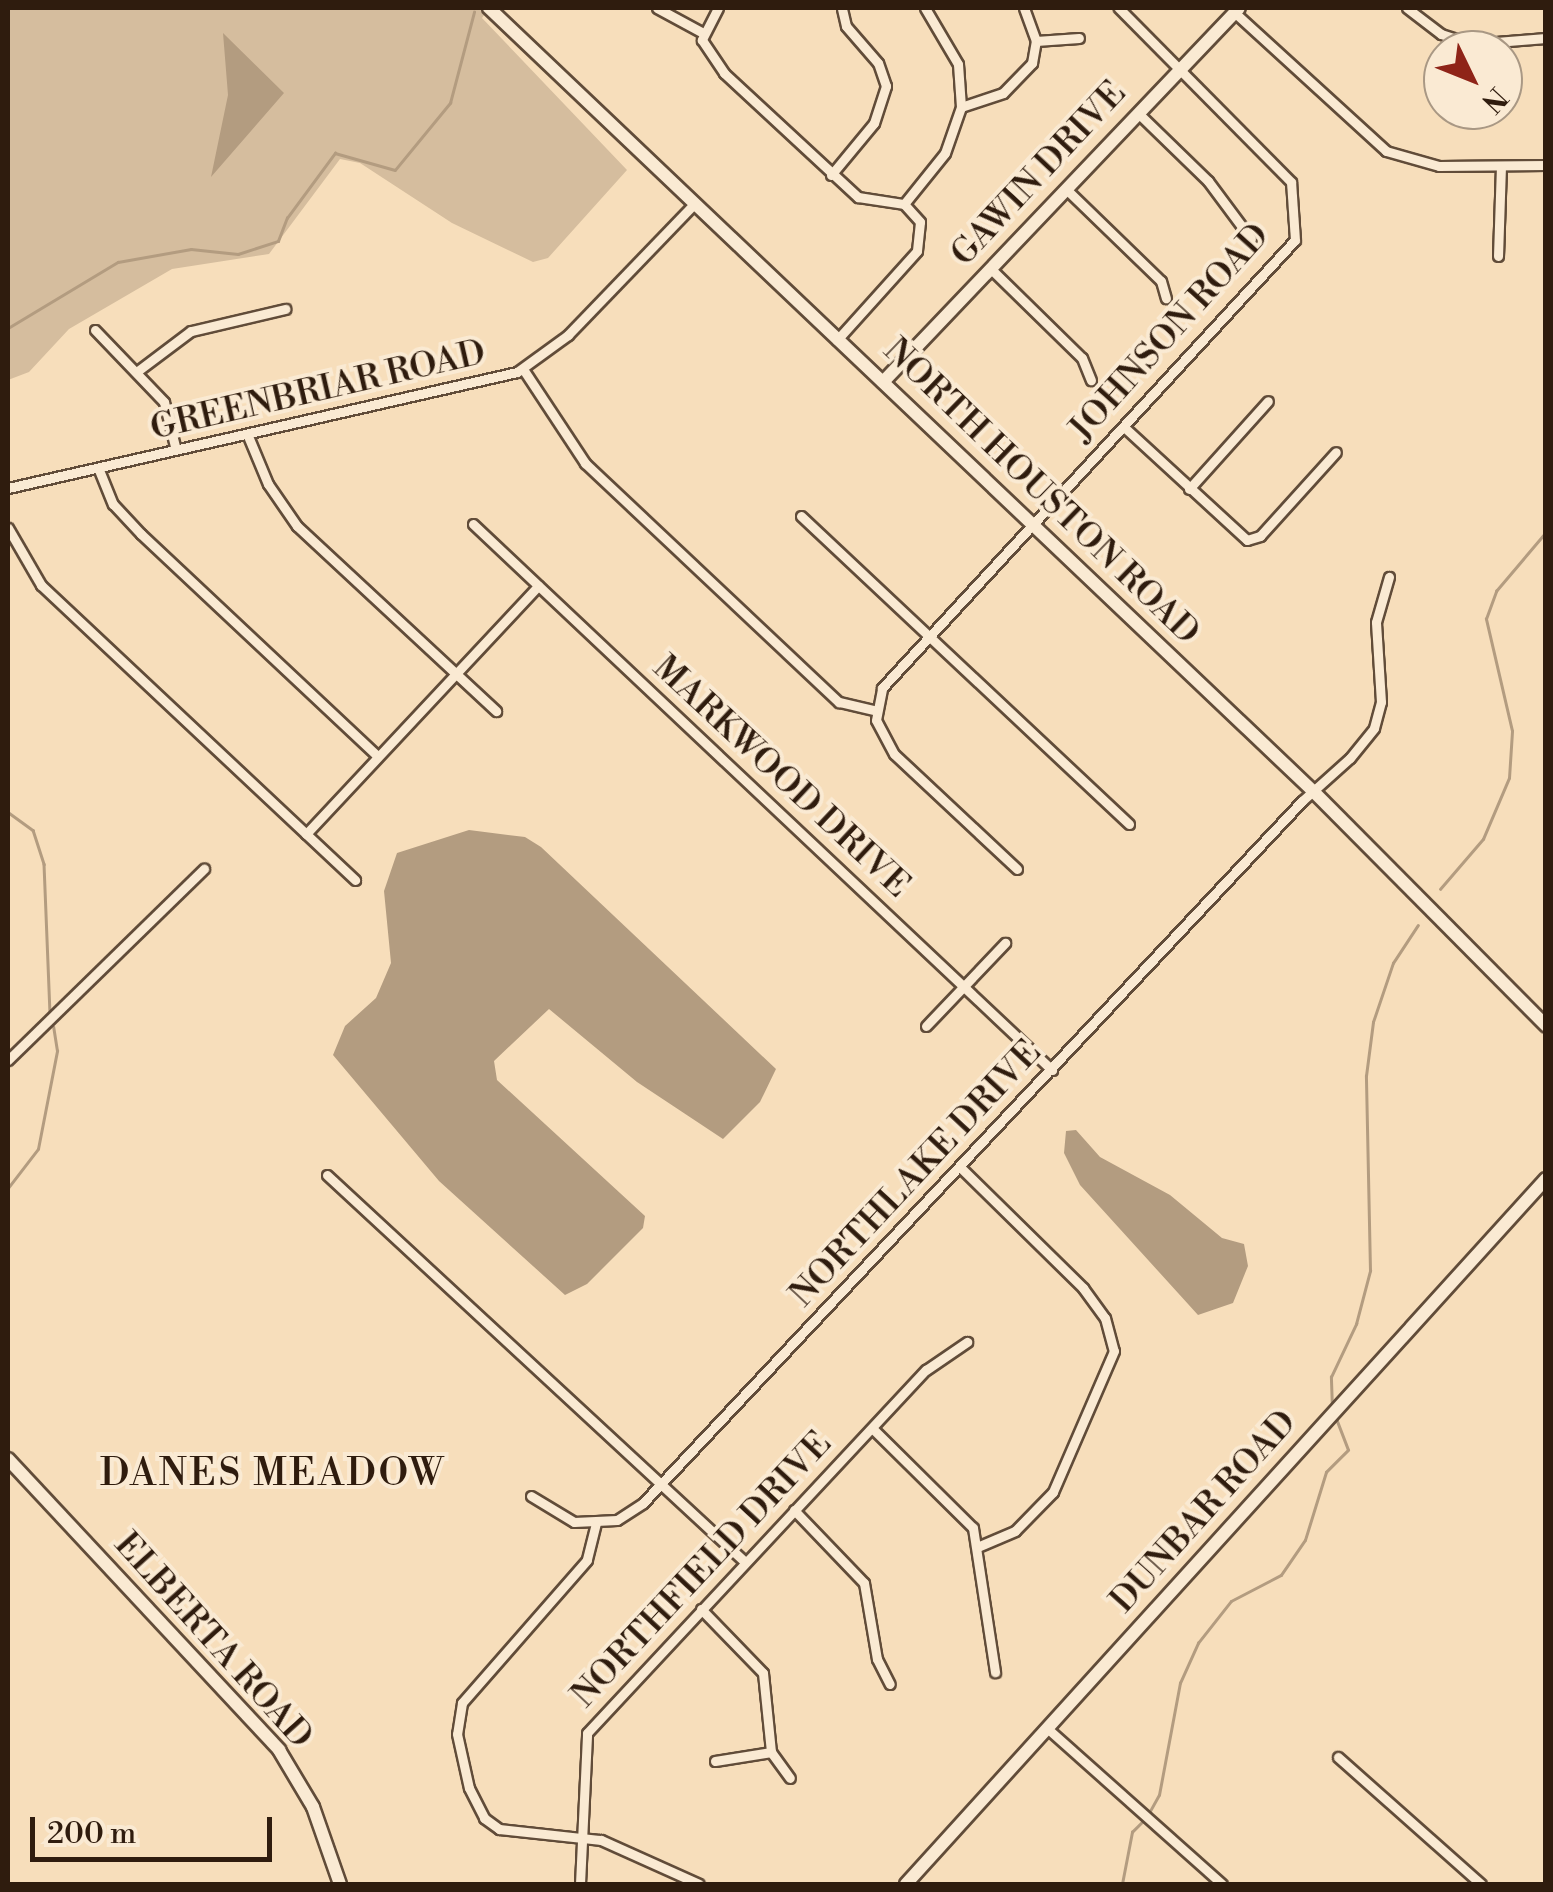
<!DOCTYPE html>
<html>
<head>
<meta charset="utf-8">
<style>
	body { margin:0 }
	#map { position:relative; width:1553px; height:1892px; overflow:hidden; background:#f7debb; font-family:"Libre Bodoni",serif }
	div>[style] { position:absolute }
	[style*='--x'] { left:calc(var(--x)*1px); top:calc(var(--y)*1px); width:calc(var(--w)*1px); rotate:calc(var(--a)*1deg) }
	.green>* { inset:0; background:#d5bd9e }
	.water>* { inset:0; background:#b39c80 }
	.stream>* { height:2.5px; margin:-1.25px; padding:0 1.25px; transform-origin:1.25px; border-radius:1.25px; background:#b39c80 }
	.roads { filter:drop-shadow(2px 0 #614c39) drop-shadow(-2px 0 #614c39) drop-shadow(0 2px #614c39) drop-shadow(0 -2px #614c39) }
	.street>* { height:9px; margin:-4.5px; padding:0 4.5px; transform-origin:4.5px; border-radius:4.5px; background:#faead3 }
	.secondary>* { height:12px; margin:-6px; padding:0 6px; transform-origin:6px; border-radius:6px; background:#faead3 }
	span { translate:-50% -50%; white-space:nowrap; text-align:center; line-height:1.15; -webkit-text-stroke:8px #faead3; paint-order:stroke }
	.street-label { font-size:35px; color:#2f1c0e }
	.neighbourhood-label { font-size:38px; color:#2f1c0e; letter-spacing:2.5px }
	.frame { position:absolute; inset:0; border:10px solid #2f1c0e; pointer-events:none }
	.north { position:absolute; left:1423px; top:30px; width:100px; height:100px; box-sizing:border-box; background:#faead3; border:2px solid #a99884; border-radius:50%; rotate:133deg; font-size:28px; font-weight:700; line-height:40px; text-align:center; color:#2f1c0e }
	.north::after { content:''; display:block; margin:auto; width:35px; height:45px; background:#8f2418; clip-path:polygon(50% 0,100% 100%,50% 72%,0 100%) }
	.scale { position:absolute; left:30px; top:1817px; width:242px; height:45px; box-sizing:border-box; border:5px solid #2f1c0e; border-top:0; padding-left:12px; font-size:30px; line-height:35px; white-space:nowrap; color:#2f1c0e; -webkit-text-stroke:8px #faead3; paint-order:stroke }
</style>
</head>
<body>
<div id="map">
	<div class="green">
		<div style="clip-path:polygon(8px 8px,489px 8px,482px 18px,627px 170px,548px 258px,533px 262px,452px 223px,360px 163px,340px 159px,269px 254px,172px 269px,69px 329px,29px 372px,8px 380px)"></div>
	</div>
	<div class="water">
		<div style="clip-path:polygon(223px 33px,284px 93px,211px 177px,228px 95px)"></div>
		<div style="clip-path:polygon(469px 830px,525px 837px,541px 847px,776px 1069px,760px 1102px,723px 1139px,637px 1082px,549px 1009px,494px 1061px,497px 1080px,645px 1216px,643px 1228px,587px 1284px,565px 1295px,439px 1181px,333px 1055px,345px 1026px,376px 998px,391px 963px,384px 891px,397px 853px)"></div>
		<div style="clip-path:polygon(1076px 1130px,1100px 1157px,1170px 1195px,1222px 1238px,1244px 1244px,1248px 1266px,1233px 1303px,1198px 1315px,1080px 1185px,1064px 1153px,1066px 1131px)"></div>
	</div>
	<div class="stream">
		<div style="--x:8;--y:328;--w:128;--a:-31"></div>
		<div style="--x:118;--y:262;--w:74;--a:-10.1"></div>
		<div style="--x:191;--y:249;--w:47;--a:6.1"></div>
		<div style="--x:238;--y:254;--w:42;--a:-18"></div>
		<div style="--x:278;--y:241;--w:25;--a:-69"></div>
		<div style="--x:287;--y:218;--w:81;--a:-53.6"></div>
		<div style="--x:335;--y:153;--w:62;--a:15.8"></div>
		<div style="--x:395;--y:170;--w:87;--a:-50.6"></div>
		<div style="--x:450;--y:103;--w:94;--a:-75.2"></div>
		<div style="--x:8;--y:812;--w:31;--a:36"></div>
		<div style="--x:33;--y:830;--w:36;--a:72"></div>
		<div style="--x:44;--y:864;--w:148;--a:87.7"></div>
		<div style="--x:1440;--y:889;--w:66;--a:-49.3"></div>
		<div style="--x:1483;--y:839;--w:66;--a:-66.9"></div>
		<div style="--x:1509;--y:778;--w:47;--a:-86.3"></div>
		<div style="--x:1512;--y:731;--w:115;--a:-103.1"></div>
		<div style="--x:1486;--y:619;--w:30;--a:-70"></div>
		<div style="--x:1496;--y:591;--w:77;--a:-49.7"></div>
		<div style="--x:8;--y:1188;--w:49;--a:-52.4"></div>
		<div style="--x:38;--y:1149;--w:100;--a:-79"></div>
		<div style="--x:57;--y:1051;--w:24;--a:-99"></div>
		<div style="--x:1332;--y:1409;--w:32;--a:-92"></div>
		<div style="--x:1331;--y:1377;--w:59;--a:-64.7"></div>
		<div style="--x:1356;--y:1324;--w:55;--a:-75.2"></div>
		<div style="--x:1370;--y:1271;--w:195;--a:-91.2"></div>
		<div style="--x:1366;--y:1076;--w:54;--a:-82.6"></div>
		<div style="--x:1373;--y:1022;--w:62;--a:-71.3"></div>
		<div style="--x:1393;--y:963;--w:45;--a:-56.7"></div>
		<div style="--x:1150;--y:1811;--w:18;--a:-61"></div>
		<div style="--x:1159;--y:1795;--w:114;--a:-79.4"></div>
		<div style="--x:1180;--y:1683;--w:44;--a:-65.8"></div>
		<div style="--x:1198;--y:1643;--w:53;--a:-51.8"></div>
		<div style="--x:1231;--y:1601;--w:56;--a:-27.5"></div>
		<div style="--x:1281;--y:1575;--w:42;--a:-55.6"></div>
		<div style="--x:1305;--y:1540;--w:71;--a:-72.8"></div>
		<div style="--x:1326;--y:1472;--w:31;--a:-45"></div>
		<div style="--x:1348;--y:1450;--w:33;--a:-111"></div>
		<div style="--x:1122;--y:1884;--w:53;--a:-79.1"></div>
		<div style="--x:1132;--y:1832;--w:16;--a:-45"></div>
	</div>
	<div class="roads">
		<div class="street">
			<div style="--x:657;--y:8;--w:52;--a:28.5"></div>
			<div style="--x:718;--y:8;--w:36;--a:117"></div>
			<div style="--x:702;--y:40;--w:40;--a:56"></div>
			<div style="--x:724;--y:73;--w:183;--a:42.8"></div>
			<div style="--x:858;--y:197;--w:47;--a:8.7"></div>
			<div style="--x:904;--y:204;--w:24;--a:48"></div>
			<div style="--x:920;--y:222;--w:29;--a:96"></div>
			<div style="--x:917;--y:251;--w:120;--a:132"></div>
			<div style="--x:1407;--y:8;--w:43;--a:37.4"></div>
			<div style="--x:1441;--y:34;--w:32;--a:18"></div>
			<div style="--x:1471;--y:44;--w:75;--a:-4.6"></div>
			<div style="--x:1234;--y:12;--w:206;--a:42.4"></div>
			<div style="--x:1386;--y:151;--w:55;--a:15.8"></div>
			<div style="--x:1439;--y:166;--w:107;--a:-0.5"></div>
			<div style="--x:1036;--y:41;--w:43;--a:-4"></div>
			<div style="--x:961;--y:107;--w:44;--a:-18.4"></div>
			<div style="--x:1003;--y:93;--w:42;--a:-46"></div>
			<div style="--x:1032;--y:63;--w:22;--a:-80"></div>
			<div style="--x:1036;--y:41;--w:35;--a:-110"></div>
			<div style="--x:1138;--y:113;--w:98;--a:44.2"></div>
			<div style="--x:1208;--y:181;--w:72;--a:53.4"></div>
			<div style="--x:831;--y:175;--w:67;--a:-50.4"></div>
			<div style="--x:874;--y:123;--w:39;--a:-72"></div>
			<div style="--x:886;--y:86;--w:24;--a:-109"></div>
			<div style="--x:878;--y:63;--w:49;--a:-130.9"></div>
			<div style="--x:846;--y:26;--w:18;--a:-103"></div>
			<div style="--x:1066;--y:189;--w:132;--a:44.1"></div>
			<div style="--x:1161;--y:281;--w:18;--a:74"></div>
			<div style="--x:904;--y:204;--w:65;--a:-51.2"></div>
			<div style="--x:945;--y:153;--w:49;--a:-70.8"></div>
			<div style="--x:961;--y:107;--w:43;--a:-94"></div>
			<div style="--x:958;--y:64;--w:65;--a:-120.5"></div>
			<div style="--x:1498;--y:256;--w:90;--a:-88.1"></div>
			<div style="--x:991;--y:269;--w:127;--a:44.4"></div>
			<div style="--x:1082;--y:358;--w:24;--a:68"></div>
			<div style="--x:95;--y:330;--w:100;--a:46.2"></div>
			<div style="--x:164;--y:402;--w:49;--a:76"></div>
			<div style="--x:523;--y:369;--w:113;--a:56.6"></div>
			<div style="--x:585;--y:463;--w:349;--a:43.3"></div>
			<div style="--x:839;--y:702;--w:39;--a:13"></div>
			<div style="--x:139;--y:370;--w:65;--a:-36.9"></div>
			<div style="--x:191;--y:331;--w:97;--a:-13.2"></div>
			<div style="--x:1124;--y:427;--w:167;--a:42.6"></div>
			<div style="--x:1247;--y:540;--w:14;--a:-17"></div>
			<div style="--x:1260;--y:536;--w:113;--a:-47.9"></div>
			<div style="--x:248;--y:436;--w:52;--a:67.4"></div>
			<div style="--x:268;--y:484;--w:51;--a:55.4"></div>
			<div style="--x:297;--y:526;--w:272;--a:42.9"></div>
			<div style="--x:99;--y:470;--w:37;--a:68"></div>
			<div style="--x:113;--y:504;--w:41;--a:47"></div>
			<div style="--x:141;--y:534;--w:324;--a:43.2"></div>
			<div style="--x:8;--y:488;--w:522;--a:-12.84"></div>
			<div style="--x:517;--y:372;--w:63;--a:-36"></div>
			<div style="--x:568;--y:335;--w:183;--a:-46.1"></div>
			<div style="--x:1189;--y:489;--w:118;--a:-48.1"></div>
			<div style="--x:801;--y:516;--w:450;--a:43.2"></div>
			<div style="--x:473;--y:524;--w:796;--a:43.32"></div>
			<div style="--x:8;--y:528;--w:66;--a:59.9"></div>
			<div style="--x:41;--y:585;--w:431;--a:43.2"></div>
			<div style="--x:306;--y:834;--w:340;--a:-46.9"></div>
			<div style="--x:1017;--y:869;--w:168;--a:-136.9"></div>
			<div style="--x:894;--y:754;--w:38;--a:-118"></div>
			<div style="--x:876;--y:720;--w:33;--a:-79"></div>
			<div style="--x:882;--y:688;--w:609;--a:-47.33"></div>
			<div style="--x:1295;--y:240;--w:58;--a:-93.9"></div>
			<div style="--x:1291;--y:182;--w:245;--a:-134.7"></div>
			<div style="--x:926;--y:1026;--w:115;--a:-46.4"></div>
			<div style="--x:8;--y:1060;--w:274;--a:-44.3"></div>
			<div style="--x:960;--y:1167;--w:173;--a:44.5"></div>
			<div style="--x:1083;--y:1288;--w:37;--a:54"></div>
			<div style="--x:1105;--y:1318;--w:34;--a:75"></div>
			<div style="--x:1114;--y:1351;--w:154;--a:113.4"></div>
			<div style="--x:1053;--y:1492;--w:54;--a:134.3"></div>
			<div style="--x:1015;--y:1531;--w:39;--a:157"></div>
			<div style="--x:327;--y:1175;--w:568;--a:42.79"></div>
			<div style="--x:872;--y:1428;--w:142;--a:44.7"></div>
			<div style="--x:973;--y:1528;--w:146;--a:81.3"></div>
			<div style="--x:531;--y:1496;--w:50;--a:31.2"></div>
			<div style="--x:574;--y:1522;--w:43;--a:-2.7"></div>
			<div style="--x:617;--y:1520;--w:31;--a:-33"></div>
			<div style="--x:643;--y:1503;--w:963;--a:-46.81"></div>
			<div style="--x:1302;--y:801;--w:64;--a:-41.9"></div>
			<div style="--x:1350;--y:758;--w:38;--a:-51"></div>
			<div style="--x:1374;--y:728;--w:27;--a:-75"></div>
			<div style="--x:1381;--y:702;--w:80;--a:-93.6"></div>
			<div style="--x:1376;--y:622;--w:47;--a:-73.9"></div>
			<div style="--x:794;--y:1510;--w:101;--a:46.2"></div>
			<div style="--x:864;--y:1583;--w:77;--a:80.3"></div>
			<div style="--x:877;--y:1659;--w:28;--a:63"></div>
			<div style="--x:596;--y:1523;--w:38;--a:104"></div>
			<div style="--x:587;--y:1560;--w:190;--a:131.2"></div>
			<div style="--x:462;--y:1703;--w:31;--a:99"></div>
			<div style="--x:457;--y:1734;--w:55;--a:77.5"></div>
			<div style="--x:469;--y:1788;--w:34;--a:63"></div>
			<div style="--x:484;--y:1818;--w:19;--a:36"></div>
			<div style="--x:499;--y:1829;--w:103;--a:6.2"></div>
			<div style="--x:601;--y:1840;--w:107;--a:24.2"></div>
			<div style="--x:701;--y:1609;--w:89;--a:45.9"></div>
			<div style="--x:763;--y:1673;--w:79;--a:84.2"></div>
			<div style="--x:771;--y:1752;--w:32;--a:54"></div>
			<div style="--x:1048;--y:1729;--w:233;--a:41.7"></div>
			<div style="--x:1338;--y:1757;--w:191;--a:41.6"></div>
			<div style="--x:715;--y:1761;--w:57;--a:-9.1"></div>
			<div style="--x:580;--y:1884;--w:151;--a:-87.3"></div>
			<div style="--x:587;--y:1733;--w:497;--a:-47"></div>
			<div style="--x:926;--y:1370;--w:50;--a:-34.3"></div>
		</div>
		<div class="secondary">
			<div style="--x:489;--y:8;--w:1137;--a:43.54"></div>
			<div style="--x:1313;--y:791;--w:331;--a:45.2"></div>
			<div style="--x:883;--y:382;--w:516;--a:-46.41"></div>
			<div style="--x:8;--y:1459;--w:398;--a:47"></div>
			<div style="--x:279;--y:1750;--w:66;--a:59.2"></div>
			<div style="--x:313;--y:1807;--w:82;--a:70.7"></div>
			<div style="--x:906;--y:1884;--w:952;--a:-47.77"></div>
		</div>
	</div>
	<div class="street-label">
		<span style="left:1039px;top:174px;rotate:-47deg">GAWIN DRIVE</span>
		<span style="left:1170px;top:333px;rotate:-48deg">JOHNSON ROAD</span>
		<span style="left:318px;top:391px;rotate:-13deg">GREENBRIAR ROAD</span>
		<span style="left:1041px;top:492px;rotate:44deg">NORTH HOUSTON ROAD</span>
		<span style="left:781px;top:777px;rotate:43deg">MARKWOOD DRIVE</span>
		<span style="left:916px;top:1174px;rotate:-47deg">NORTHLAKE DRIVE</span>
		<span style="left:1204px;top:1512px;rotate:-48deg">DUNBAR ROAD</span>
		<span style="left:702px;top:1570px;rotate:-47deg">NORTHFIELD DRIVE</span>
		<span style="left:213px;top:1641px;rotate:48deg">ELBERTA ROAD</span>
	</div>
	<div class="neighbourhood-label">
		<span style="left:273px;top:1474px">DANES MEADOW</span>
	</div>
	<div class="frame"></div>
	<div class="north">N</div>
	<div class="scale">200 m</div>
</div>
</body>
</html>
